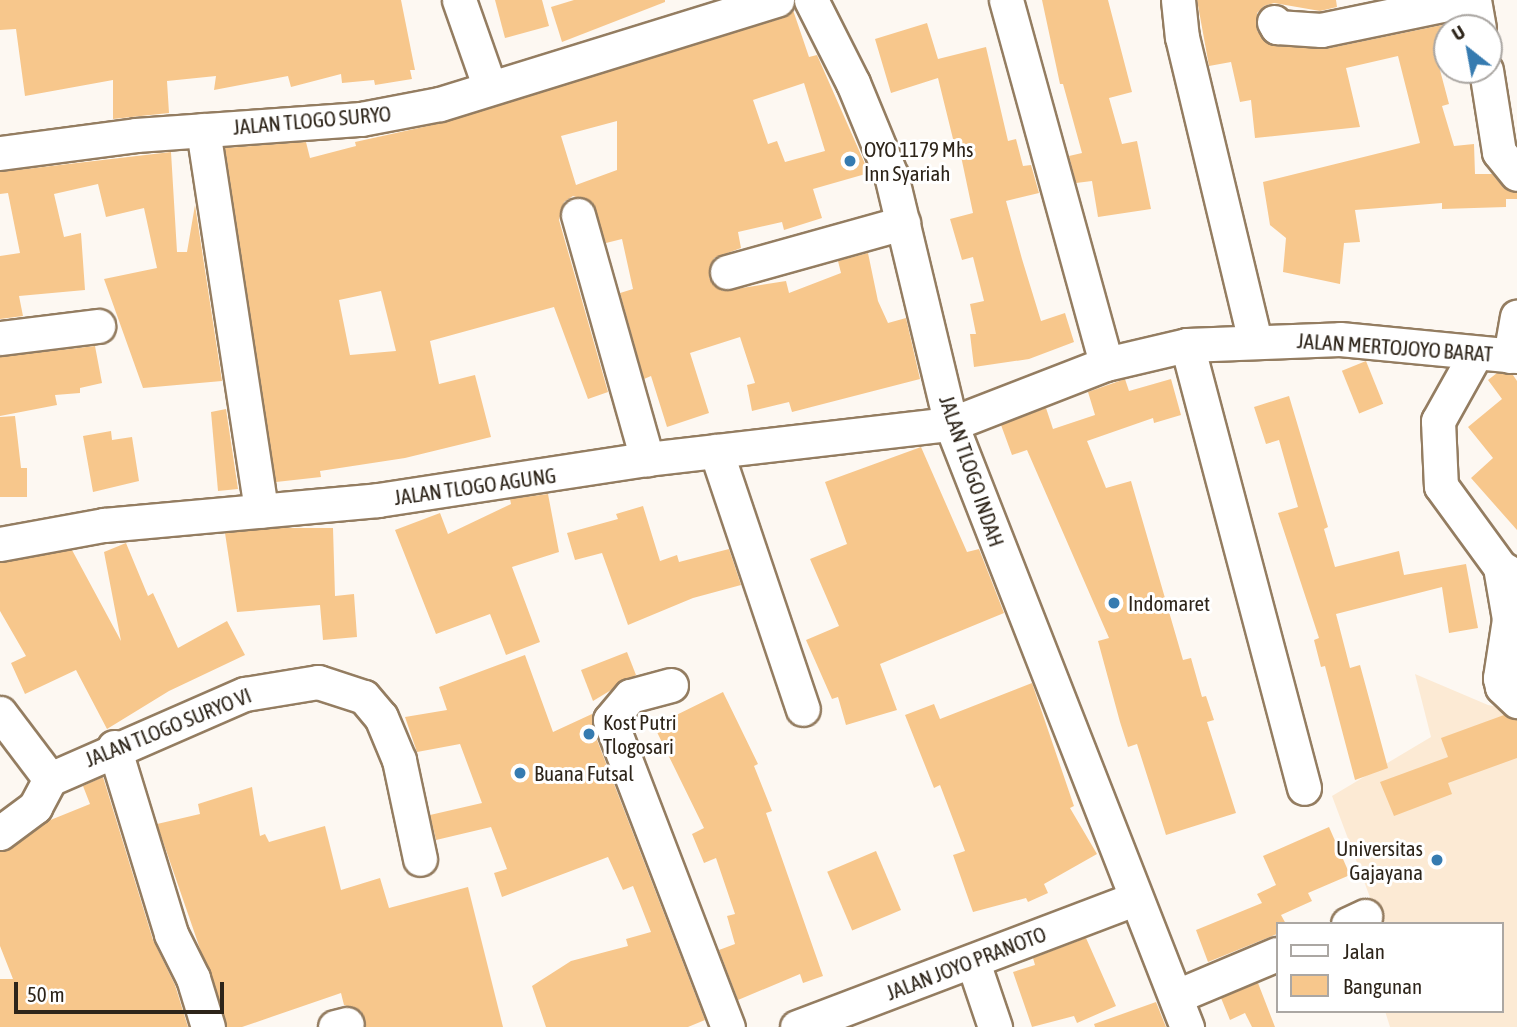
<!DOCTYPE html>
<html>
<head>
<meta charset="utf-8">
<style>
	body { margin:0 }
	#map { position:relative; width:1517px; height:1027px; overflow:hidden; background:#fdf8f2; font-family:"Asap Condensed",sans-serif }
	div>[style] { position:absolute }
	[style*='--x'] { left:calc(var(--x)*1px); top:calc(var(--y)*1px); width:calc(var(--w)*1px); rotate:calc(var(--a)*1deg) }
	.built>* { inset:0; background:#fcead4 }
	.building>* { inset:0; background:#f7c78c; transform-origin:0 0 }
	.roads { filter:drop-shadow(2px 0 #947d61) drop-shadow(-2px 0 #947d61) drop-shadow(0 2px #947d61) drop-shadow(0 -2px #947d61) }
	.minor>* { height:33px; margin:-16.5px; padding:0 16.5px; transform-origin:16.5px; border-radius:16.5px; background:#fff }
	.dots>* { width:19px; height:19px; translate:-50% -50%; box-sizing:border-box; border:4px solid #fff; border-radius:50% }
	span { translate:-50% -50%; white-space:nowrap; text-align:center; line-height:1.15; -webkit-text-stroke:6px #fff; paint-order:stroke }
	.street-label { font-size:21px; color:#2d2419 }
	.poi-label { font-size:21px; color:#2d2419 }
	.left { translate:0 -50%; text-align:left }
	.right { translate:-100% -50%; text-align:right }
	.legend { position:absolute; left:1276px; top:922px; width:228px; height:91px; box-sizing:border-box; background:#fff; border:2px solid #aba7a3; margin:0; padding:9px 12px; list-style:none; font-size:21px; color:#2d2419 }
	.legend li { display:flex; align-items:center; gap:14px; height:35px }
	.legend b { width:35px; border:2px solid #aba7a3 }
	.north { position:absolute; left:1433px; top:14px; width:70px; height:70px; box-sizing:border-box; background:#fff; border:2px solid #aba7a3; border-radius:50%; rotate:329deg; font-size:19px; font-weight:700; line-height:28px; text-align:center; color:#2d2419 }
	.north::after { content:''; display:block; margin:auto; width:24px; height:32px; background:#367bb0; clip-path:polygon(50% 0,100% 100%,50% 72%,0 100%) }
	.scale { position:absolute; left:14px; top:982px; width:210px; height:32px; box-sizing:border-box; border:4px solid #2d2419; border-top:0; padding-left:9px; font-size:21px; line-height:24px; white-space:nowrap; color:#2d2419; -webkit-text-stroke:5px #fff; paint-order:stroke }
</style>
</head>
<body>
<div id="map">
	<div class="built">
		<div style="clip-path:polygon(1415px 674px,1488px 705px,1517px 711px,1517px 1027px,1390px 1027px,1385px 1011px,1501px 1011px,1501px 924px,1380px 924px,1332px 796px,1431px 737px)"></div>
	</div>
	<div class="building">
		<div style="clip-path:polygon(0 0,401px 0,415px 70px,410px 70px,412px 79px,375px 85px,374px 80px,342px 83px,341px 74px,291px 87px,288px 76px,214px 90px,216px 76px,167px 81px,169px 113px,113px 119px,113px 80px,25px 96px,16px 29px,0 30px)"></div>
		<div style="clip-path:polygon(495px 0,542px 0,549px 26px,505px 38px)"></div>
		<div style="clip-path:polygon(574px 0,665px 0,665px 2px,562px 42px,551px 7px)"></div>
		<div style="clip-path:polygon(1042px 0,1108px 0,1132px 92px,1109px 98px,1122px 144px,1137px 141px,1151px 209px,1098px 217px,1092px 181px,1076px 183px,1069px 156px,1082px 153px,1063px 84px,1060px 84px)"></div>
		<div style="clip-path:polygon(1197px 0,1336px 0,1337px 7px,1320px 11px,1274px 3px,1264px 6px,1257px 13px,1257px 31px,1276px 46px,1325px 49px,1447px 24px,1447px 54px,1436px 55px,1449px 104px,1442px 106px,1454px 146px,1474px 144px,1475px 174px,1492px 174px,1503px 187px,1517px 193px,1517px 199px,1506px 199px,1506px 207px,1442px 209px,1442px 203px,1355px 210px,1360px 242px,1344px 243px,1340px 284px,1283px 272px,1286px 238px,1270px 225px,1263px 182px,1420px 143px,1398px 56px,1346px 68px,1360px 127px,1255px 138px,1251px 100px,1240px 102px,1231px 62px,1209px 66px)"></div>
		<div style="clip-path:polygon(evenodd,793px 10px,809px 57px,817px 55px,869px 173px,813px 189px,822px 218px,784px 230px,782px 222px,738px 232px,741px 248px,714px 258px,709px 278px,723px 291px,786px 281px,789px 293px,841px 273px,838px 261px,868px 253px,878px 301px,888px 323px,906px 318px,920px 379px,792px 412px,789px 402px,752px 411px,747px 385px,755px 383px,740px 337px,690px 353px,709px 413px,667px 427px,651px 376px,644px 379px,620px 293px,633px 289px,622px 239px,606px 243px,592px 202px,573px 196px,564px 202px,559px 220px,608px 392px,588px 399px,554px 307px,430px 341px,439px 384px,475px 375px,491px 437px,405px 458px,320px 471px,321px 477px,276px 482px,225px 148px,306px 142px,310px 158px,356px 146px,355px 142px,446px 122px,783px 18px,793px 10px,804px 83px,825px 151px,785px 162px,777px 141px,768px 144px,753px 100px,804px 83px,793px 10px,617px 121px,617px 170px,576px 185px,561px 136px,617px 121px,793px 10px,381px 291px,396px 351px,350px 355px,339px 300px,381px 291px)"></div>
		<div style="clip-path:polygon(927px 23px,938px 59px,986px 47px,1008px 141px,1016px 139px,1023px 166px,1031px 165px,1039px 193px,1006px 201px,1022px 259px,1041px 321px,1065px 313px,1074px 342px,1029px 359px,974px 367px,970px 334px,976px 334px,970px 304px,984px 301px,973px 257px,962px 260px,950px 219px,973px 213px,958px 142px,954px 143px,938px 78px,891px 93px,875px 39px)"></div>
		<div style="clip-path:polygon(171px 152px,177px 252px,187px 252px,195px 205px,222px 381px,143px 388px,104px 279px,157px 268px,144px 208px,106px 217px,98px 184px,54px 194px,64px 237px,81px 233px,85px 290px,19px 296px,23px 316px,0 319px,0 256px,20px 253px,8px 193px,0 194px,0 172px)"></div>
		<div style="clip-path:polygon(95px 346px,102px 383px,80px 388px,80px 393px,55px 395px,57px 405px,0 416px,0 357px)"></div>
		<div style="left:1366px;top:361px;width:46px;height:26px;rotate:68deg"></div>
		<div style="clip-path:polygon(1497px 373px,1513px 375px,1517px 381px,1517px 530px,1471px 478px,1493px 458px,1468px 427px,1502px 399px,1488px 380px)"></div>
		<div style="clip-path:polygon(1125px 379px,1129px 391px,1171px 379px,1181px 415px,1154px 423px,1153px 418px,1087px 441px,1106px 488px,1131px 481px,1183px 660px,1191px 658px,1202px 697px,1206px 696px,1214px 720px,1207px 722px,1236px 813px,1166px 835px,1137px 744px,1128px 747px,1120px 722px,1098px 641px,1109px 638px,1027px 450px,1012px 455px,1001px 425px,1046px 408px,1053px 429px,1095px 415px,1088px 392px)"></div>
		<div style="clip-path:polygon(1289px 396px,1328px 527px,1324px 529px,1335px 567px,1399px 551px,1404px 575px,1466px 564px,1478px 628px,1449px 633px,1442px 587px,1336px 614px,1350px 668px,1360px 665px,1388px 768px,1355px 780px,1325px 666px,1321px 667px,1314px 640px,1319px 638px,1278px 513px,1298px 507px,1279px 440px,1266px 444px,1254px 407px)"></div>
		<div style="clip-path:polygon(226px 409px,238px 489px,218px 491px,211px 412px)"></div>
		<div style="clip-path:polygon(15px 416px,21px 468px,27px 468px,27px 497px,0 497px,0 417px)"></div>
		<div style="clip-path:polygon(111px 431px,112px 440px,132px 437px,139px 481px,93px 492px,83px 436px)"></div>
		<div style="clip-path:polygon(921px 447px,967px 552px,979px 549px,1004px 613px,880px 664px,897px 710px,846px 725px,838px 697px,832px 699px,806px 640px,839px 626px,810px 559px,847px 544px,825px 482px)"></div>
		<div style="clip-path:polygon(548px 494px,559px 552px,512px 567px,540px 642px,506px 655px,490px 614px,436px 634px,395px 530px,440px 513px,448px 534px,511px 504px,510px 499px)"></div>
		<div style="clip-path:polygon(643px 506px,660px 561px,677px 555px,679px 562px,729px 549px,741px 585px,693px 598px,628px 625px,602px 553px,575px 560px,567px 533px,618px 519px,616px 514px)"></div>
		<div style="clip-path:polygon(279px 528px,333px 528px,335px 596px,354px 594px,357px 637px,323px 640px,320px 605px,237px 612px,225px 533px)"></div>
		<div style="clip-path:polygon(126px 543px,148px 596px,153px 593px,178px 648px,227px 621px,245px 655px,169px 691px,107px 729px,76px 670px,25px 694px,11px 663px,26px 656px,0 611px,0 563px,72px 550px,121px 641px,104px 552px)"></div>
		<div style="clip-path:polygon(627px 652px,636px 675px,593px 701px,581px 670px)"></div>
		<div style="clip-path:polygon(525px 655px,553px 732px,592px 714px,592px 727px,705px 1020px,688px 1027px,546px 1027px,532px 986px,571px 961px,628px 946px,626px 939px,651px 932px,633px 886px,623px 890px,608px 857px,502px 897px,494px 873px,507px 869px,491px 827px,436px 840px,430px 815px,482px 803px,460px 744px,417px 752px,405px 717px,447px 710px,439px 687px)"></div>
		<div style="clip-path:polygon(1032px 683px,1074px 806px,1070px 808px,1097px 854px,1044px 884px,1048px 893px,1028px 902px,1026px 898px,973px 912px,953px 855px,965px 851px,940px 785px,934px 788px,905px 715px,934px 704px,940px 719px)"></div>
		<div style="clip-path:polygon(723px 692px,758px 764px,754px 766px,772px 811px,766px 813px,823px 976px,803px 983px,800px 974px,738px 1000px,719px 950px,735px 944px,727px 916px,735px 914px,716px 858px,704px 863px,692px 834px,704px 828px,654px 726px)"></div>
		<div style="clip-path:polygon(1504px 715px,1517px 720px,1517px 758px,1448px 783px,1452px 794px,1394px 816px,1380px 782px,1448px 757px,1441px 738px)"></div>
		<div style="clip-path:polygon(103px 777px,153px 940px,175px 985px,188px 1027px,0 1027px,0 979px,13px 979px,0 946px,0 852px,48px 821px,90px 804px,83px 786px)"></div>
		<div style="clip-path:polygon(252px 787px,260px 836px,265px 834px,269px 842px,325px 826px,341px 890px,380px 878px,389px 908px,468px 887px,503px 1027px,366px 1027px,361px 1011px,344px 1005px,341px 993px,242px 1027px,227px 1027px,157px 824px,200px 814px,198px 804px)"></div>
		<div style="clip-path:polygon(1329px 827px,1350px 875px,1308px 893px,1312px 901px,1281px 915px,1286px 924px,1277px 924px,1277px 934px,1208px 962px,1196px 930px,1262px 903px,1257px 894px,1276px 885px,1263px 856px)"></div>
		<div style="left:876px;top:851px;width:64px;height:53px;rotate:67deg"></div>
		<div style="clip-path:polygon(1086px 938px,1116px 1006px,1077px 1023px,1074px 1016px,1032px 1027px,1013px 972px,1035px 965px,1033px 958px)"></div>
		<div style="clip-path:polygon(1258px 983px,1275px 1027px,1252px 1027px,1245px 1013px,1230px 1020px,1221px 998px)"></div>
		<div style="clip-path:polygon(1156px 1002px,1166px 1027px,1095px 1027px,1094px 1024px)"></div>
	</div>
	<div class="roads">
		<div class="minor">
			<div style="--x:459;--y:0;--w:90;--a:70.6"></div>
			<div style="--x:811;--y:0;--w:93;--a:63.2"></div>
			<div style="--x:853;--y:83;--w:100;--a:67.6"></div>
			<div style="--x:891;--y:175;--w:256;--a:76.5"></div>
			<div style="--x:951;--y:424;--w:648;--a:68.63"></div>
			<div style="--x:1006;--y:0;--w:377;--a:74.6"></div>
			<div style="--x:1178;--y:0;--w:37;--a:84"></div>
			<div style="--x:1182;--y:37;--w:312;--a:76.5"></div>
			<div style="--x:1474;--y:0;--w:28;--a:80"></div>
			<div style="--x:1274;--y:22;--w:6;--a:59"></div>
			<div style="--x:1277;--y:27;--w:44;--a:3.9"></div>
			<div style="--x:1321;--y:30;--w:148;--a:-11.7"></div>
			<div style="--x:1486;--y:70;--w:83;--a:81"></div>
			<div style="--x:1499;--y:152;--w:28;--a:51"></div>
			<div style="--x:203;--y:130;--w:385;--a:81.3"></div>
			<div style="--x:0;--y:153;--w:137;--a:-7.5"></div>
			<div style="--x:136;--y:135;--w:226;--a:-4.1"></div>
			<div style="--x:361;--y:119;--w:80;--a:-10.8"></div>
			<div style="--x:440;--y:104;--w:353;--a:-17.2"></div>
			<div style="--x:578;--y:215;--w:254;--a:74.2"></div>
			<div style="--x:727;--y:272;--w:183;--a:-15.6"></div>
			<div style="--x:0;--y:338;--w:99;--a:-7"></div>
			<div style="--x:1187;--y:345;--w:458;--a:75.2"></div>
			<div style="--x:1476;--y:353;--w:78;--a:119.2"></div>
			<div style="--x:1438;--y:421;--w:65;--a:87.4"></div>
			<div style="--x:1441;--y:486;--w:100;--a:53.9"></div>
			<div style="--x:1500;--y:567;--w:20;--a:30"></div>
			<div style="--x:1510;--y:356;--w:40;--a:-80"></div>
			<div style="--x:716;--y:451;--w:272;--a:71.4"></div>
			<div style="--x:0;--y:544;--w:106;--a:-10.4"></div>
			<div style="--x:104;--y:525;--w:275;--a:-5.2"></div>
			<div style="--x:378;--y:500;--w:272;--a:-8.7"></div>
			<div style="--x:647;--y:459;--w:306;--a:-6.6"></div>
			<div style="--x:951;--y:424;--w:166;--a:-21.2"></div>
			<div style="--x:1106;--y:364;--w:83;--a:-13.2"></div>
			<div style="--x:1187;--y:345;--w:153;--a:-2.2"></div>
			<div style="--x:1340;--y:339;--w:178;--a:5.5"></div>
			<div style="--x:1500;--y:567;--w:53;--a:80.2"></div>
			<div style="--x:1509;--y:619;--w:60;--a:98.7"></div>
			<div style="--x:1500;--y:678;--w:9;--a:77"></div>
			<div style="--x:1502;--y:687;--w:21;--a:43"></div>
			<div style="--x:671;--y:685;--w:42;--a:165"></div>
			<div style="--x:630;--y:696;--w:31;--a:130"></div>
			<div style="--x:610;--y:720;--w:329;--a:69"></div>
			<div style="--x:0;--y:713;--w:83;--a:52.9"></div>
			<div style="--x:114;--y:747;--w:195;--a:73"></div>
			<div style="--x:171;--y:934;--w:49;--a:63.4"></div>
			<div style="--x:193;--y:978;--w:51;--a:73"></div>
			<div style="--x:50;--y:779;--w:213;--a:-23.6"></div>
			<div style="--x:245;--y:694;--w:74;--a:-9.3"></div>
			<div style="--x:318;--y:682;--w:48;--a:18.1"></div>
			<div style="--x:364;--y:697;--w:26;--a:50"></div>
			<div style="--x:381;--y:717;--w:47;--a:67.3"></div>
			<div style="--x:399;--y:760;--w:101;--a:78"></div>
			<div style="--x:0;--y:833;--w:44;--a:-36.6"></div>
			<div style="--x:35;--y:807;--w:32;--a:-62"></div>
			<div style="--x:1348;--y:924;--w:19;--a:-25"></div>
			<div style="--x:973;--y:962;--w:69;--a:71.3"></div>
			<div style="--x:1177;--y:996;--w:108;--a:-22.8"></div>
			<div style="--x:335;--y:1027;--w:12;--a:-14"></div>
			<div style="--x:797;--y:1027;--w:360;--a:-20.8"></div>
		</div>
	</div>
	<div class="dots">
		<div style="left:850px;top:161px;background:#367bb0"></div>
		<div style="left:1114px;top:603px;background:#367bb0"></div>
		<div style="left:589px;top:734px;background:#367bb0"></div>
		<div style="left:520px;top:773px;background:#367bb0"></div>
		<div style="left:1437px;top:860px;background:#367bb0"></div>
	</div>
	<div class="street-label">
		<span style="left:312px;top:120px;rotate:-5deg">JALAN TLOGO SURYO</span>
		<span style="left:1395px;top:347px;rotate:4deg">JALAN MERTOJOYO BARAT</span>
		<span style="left:972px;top:471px;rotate:71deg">JALAN TLOGO INDAH</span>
		<span style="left:475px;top:486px;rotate:-8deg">JALAN TLOGO AGUNG</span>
		<span style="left:168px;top:727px;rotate:-22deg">JALAN TLOGO SURYO VI</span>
		<span style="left:966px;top:963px;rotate:-21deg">JALAN JOYO PRANOTO</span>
	</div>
	<div class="poi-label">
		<span class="left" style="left:864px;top:161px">OYO 1179 Mhs<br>Inn Syariah</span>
		<span class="left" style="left:1128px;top:603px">Indomaret</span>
		<span class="left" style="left:603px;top:734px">Kost Putri<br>Tlogosari</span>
		<span class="left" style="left:534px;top:773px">Buana Futsal</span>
		<span class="right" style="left:1423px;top:860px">Universitas<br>Gajayana</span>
	</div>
	<ul class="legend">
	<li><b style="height:9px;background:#fff"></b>Jalan</li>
	<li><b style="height:19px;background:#f7c78c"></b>Bangunan</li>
	</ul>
	<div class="north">U</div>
	<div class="scale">50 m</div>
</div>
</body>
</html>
